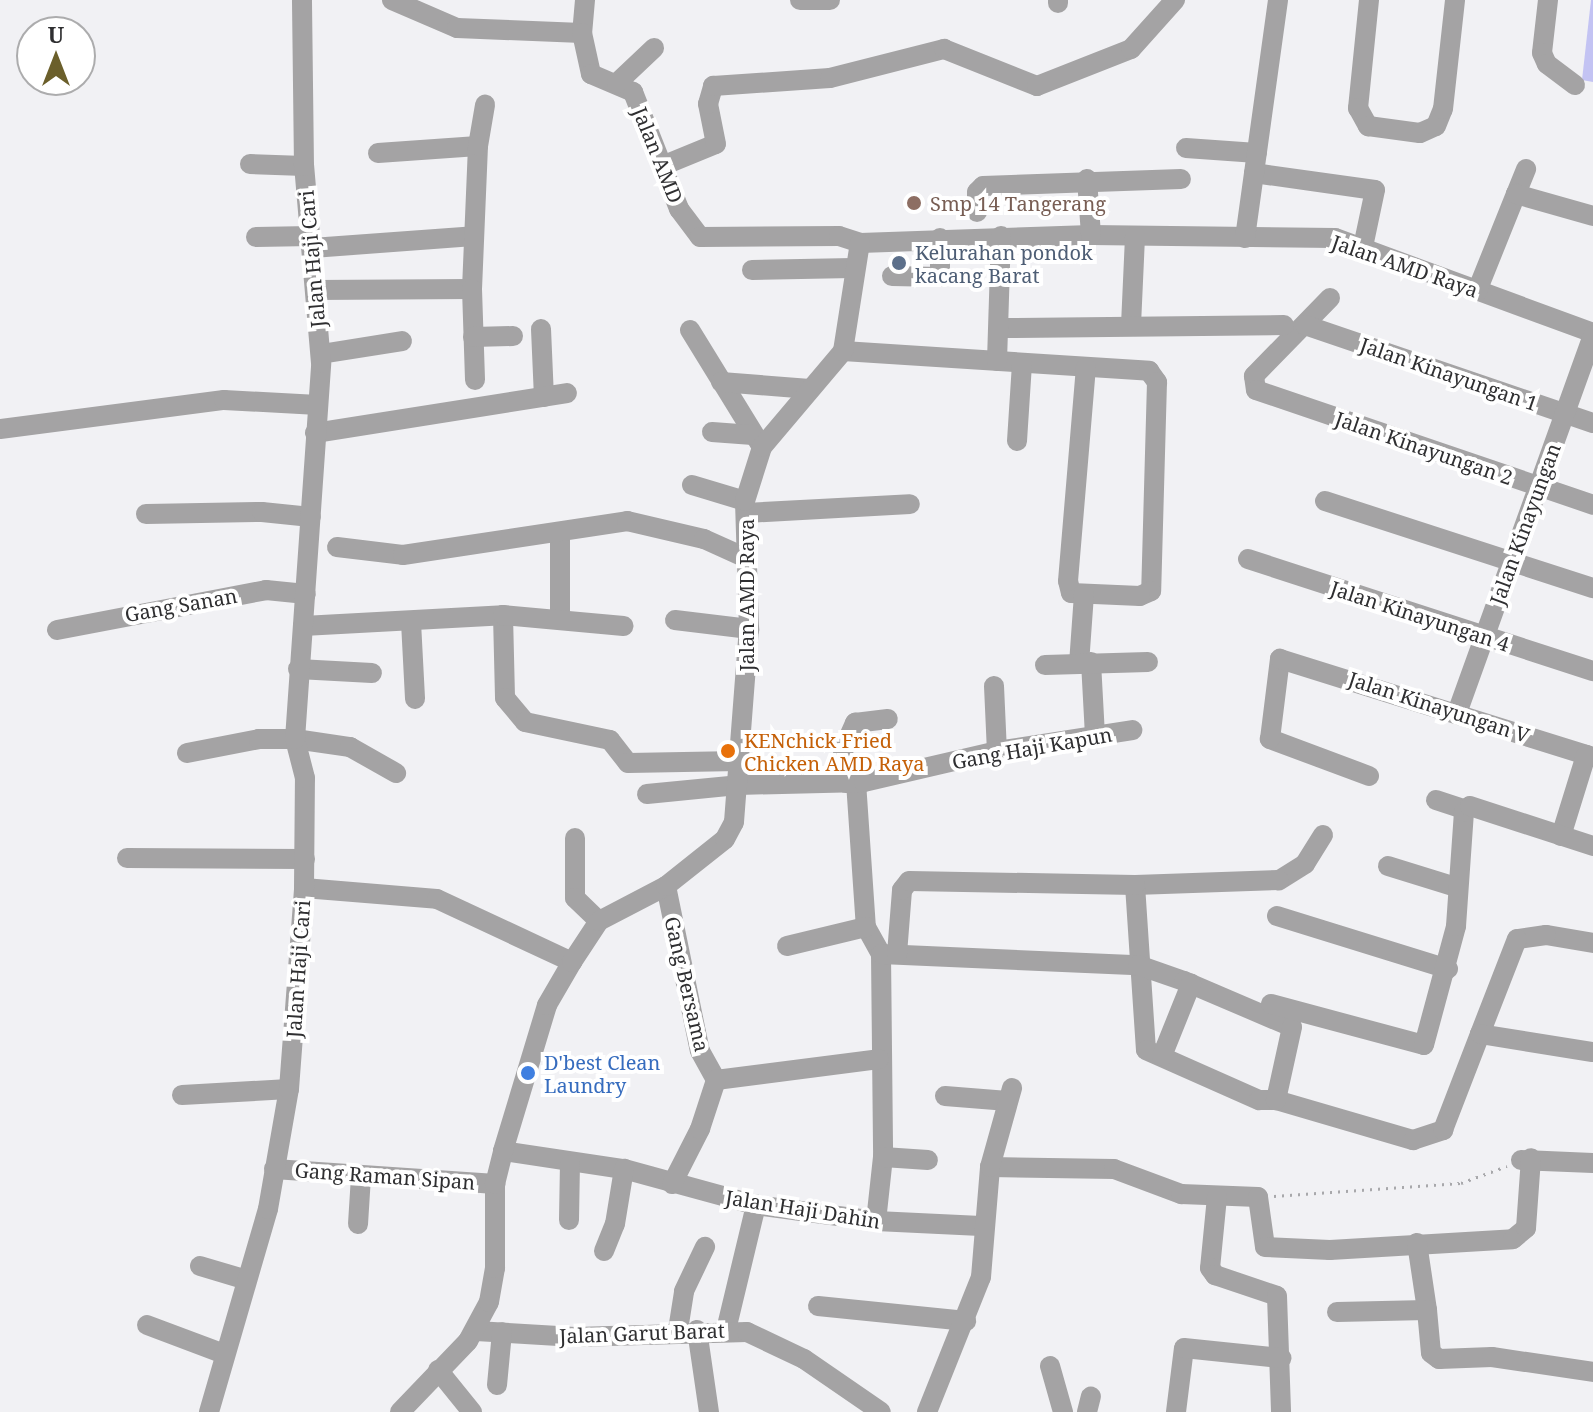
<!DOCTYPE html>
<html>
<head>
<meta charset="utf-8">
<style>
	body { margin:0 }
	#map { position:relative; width:1593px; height:1412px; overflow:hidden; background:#f1f1f4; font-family:"Noto Serif",serif }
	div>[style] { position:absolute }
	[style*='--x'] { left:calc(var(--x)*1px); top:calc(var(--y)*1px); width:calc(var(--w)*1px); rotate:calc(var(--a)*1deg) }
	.building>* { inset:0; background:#c3c3f3 }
	.path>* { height:3px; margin-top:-1.5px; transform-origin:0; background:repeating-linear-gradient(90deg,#a8a8ab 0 2px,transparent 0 8px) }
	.minor>* { height:20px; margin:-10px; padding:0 10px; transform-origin:10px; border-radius:10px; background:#a4a3a4 }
	.dots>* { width:22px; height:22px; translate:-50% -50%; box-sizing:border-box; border:4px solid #fff; border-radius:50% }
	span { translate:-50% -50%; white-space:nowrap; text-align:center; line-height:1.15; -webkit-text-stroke:8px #fff; paint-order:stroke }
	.street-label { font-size:20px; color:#2f2f31 }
	.education-label { font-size:20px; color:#785e54 }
	.left { translate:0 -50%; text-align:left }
	.service-label { font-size:20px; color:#4e5e75 }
	.food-label { font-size:20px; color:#c56008 }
	.shop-label { font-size:20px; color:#366cbe }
	.north { position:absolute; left:16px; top:16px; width:80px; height:80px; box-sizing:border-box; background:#fff; border:2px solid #acacad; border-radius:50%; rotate:0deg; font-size:22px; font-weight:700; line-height:32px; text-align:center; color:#2f2f31 }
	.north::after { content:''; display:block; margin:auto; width:28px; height:36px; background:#6b5f2b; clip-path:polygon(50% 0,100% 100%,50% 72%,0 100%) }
</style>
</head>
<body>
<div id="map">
	<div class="building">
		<div style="clip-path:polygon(1591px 0,1593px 0,1593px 82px,1582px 80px)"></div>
	</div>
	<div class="path">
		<div style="--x:1274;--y:1196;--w:187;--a:-4"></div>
		<div style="--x:1461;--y:1183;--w:49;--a:-20.3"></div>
	</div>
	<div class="minor">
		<div style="--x:392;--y:0;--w:71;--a:23.3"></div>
		<div style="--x:457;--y:28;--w:125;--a:2.3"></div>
		<div style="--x:585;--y:0;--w:33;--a:95"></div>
		<div style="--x:582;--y:33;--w:42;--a:77.6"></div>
		<div style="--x:591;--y:74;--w:46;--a:23.2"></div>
		<div style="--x:633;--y:92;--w:126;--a:68.5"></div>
		<div style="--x:679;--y:209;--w:35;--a:53"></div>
		<div style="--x:700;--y:237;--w:139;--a:-0.4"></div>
		<div style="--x:839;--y:236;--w:22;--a:18"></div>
		<div style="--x:860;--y:243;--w:231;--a:-2"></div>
		<div style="--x:1091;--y:235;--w:244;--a:0.7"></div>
		<div style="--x:1335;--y:238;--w:275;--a:20.2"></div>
		<div style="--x:800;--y:0;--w:30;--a:0"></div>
		<div style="--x:1058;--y:0;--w:3;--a:90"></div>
		<div style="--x:1369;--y:0;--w:109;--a:95.8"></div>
		<div style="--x:1358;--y:108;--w:21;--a:61"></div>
		<div style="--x:1368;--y:126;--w:52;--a:7.7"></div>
		<div style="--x:1420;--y:133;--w:17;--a:-24"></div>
		<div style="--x:1436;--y:126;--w:18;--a:-68"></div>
		<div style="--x:1443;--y:109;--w:110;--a:-83.7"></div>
		<div style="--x:1548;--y:0;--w:53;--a:96.5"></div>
		<div style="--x:1542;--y:53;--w:12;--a:66"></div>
		<div style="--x:1547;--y:64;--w:35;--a:37"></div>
		<div style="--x:617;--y:83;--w:51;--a:-43.4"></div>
		<div style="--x:1186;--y:148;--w:71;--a:4"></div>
		<div style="--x:378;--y:153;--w:100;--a:-4"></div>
		<div style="--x:250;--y:164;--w:54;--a:2.1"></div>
		<div style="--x:662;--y:166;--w:58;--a:-22.2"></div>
		<div style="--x:716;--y:144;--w:41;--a:-101.3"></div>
		<div style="--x:708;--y:104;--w:19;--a:-74"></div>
		<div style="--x:713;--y:86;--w:117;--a:-3.9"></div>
		<div style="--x:830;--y:78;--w:118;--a:-14.3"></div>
		<div style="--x:944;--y:49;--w:100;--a:21.7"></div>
		<div style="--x:1037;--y:86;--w:101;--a:-21.5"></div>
		<div style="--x:1131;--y:49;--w:66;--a:-48.1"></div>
		<div style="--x:1254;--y:173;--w:122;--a:8"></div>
		<div style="--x:1375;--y:190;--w:58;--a:101.9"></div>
		<div style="--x:1087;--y:179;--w:56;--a:85.9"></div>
		<div style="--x:1516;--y:194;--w:27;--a:-68"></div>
		<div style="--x:977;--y:212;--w:20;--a:-90"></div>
		<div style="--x:977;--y:192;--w:8;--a:-45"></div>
		<div style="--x:983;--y:186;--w:198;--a:-2"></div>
		<div style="--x:256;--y:237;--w:55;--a:-1"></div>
		<div style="--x:1245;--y:238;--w:240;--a:-82.1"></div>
		<div style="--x:312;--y:248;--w:162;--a:-4.2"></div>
		<div style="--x:752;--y:270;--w:101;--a:-1.1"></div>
		<div style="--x:892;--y:276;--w:48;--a:1.2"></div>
		<div style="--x:940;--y:277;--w:39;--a:-90"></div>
		<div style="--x:472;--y:289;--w:143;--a:-87.6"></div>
		<div style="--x:478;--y:146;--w:42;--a:-80.3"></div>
		<div style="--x:315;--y:290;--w:157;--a:-0.4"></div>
		<div style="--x:472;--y:289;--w:91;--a:88.1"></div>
		<div style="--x:1477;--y:291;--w:105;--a:-68.1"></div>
		<div style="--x:1516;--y:194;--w:80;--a:15.9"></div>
		<div style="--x:1330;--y:298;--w:109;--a:134.3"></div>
		<div style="--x:1254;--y:376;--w:14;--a:82"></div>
		<div style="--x:1256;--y:390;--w:356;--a:18.8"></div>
		<div style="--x:1131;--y:325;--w:89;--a:-87.4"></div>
		<div style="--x:1305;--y:325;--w:304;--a:18.8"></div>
		<div style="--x:1007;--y:328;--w:277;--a:-0.6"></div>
		<div style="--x:541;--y:329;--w:68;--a:87.5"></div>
		<div style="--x:690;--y:330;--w:137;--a:58.4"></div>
		<div style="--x:473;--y:337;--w:40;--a:-1.4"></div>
		<div style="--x:843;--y:351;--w:307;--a:3.7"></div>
		<div style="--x:1149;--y:371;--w:14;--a:54"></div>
		<div style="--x:1157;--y:382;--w:209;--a:91.6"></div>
		<div style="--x:1151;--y:591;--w:12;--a:156"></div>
		<div style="--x:1140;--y:596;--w:69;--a:-177.5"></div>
		<div style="--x:1071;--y:593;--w:12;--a:-104"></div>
		<div style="--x:1068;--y:581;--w:214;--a:-85.2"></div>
		<div style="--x:321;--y:354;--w:82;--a:-9.1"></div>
		<div style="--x:997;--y:361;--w:125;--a:-88.2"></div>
		<div style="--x:721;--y:382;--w:89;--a:4.5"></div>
		<div style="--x:0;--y:429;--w:226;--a:-7.4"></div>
		<div style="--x:224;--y:400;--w:94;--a:3"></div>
		<div style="--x:712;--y:432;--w:41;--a:4.2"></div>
		<div style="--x:315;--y:433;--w:255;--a:-9"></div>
		<div style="--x:1017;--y:441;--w:78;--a:-86.3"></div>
		<div style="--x:692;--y:485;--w:55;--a:16.8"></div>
		<div style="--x:1325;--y:501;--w:282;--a:18"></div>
		<div style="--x:746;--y:513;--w:164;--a:-3.1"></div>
		<div style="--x:146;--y:514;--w:116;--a:-1"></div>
		<div style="--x:262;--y:512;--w:49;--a:5.8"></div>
		<div style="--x:560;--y:534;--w:86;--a:90"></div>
		<div style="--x:337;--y:547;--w:66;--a:6.9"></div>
		<div style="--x:403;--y:555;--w:227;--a:-8.6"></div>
		<div style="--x:627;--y:521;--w:79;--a:13.2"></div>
		<div style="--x:704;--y:539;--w:46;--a:24.3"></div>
		<div style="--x:1248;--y:559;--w:363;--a:18"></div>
		<div style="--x:503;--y:615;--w:83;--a:88.6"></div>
		<div style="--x:505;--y:698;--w:31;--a:50"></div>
		<div style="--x:525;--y:722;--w:87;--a:12"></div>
		<div style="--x:610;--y:740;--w:29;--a:52"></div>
		<div style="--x:628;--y:763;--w:111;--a:-1"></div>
		<div style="--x:675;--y:620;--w:75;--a:6.9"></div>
		<div style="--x:411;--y:622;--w:77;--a:87"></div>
		<div style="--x:303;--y:626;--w:200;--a:-3.1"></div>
		<div style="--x:503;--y:615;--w:121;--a:5.2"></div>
		<div style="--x:57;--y:630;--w:213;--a:-10.8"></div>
		<div style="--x:266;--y:590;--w:40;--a:5.7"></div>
		<div style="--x:1091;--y:662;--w:74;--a:86.9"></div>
		<div style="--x:1079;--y:664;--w:70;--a:-85.9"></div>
		<div style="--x:1045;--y:665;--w:103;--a:-1.7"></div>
		<div style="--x:298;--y:669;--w:74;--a:3.1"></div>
		<div style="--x:994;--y:686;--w:65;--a:87.4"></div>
		<div style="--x:1457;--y:713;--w:401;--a:-70.2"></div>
		<div style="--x:187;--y:753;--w:73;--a:-11"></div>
		<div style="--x:259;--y:739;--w:36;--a:0"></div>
		<div style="--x:295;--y:739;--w:56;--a:8.3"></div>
		<div style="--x:350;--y:747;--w:53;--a:29.5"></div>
		<div style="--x:1369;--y:776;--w:106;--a:-159.5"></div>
		<div style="--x:1270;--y:739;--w:81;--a:-82.9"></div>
		<div style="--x:1280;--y:659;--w:328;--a:17.4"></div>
		<div style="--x:856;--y:782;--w:145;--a:86.1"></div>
		<div style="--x:866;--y:927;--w:31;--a:61"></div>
		<div style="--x:881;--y:954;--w:203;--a:89.4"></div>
		<div style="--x:883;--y:1157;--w:64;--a:96.2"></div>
		<div style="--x:846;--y:783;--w:33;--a:-95"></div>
		<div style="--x:843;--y:750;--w:30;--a:-66"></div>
		<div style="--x:855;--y:723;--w:33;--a:-7"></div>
		<div style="--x:647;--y:794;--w:91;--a:-5.6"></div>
		<div style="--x:738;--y:785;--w:126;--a:-1.4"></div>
		<div style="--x:864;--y:782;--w:137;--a:-13.1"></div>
		<div style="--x:997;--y:751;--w:137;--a:-8.8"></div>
		<div style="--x:1436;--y:800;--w:32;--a:18"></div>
		<div style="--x:1323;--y:835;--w:34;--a:122"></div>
		<div style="--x:1305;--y:864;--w:31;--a:148"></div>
		<div style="--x:1279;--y:880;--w:144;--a:178"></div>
		<div style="--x:1135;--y:885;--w:165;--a:86.2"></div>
		<div style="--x:1146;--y:1050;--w:124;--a:23.9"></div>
		<div style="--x:1259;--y:1100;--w:17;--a:0"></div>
		<div style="--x:1276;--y:1100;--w:143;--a:16.3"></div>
		<div style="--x:1413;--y:1140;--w:32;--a:-18"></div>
		<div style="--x:1443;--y:1130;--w:103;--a:-68.9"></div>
		<div style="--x:1561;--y:836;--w:85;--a:-72.8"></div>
		<div style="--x:575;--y:838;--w:60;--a:90"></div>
		<div style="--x:575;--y:898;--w:33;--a:44"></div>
		<div style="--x:127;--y:858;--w:178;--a:0.3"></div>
		<div style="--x:1388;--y:866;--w:71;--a:17.2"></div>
		<div style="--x:666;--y:886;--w:168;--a:78.4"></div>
		<div style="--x:700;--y:1051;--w:33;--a:61"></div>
		<div style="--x:304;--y:888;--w:133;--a:4.7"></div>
		<div style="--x:437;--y:899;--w:149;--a:25"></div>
		<div style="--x:1277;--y:916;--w:179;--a:17.2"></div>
		<div style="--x:1593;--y:943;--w:48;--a:-170.3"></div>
		<div style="--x:1546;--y:935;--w:29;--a:172"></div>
		<div style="--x:1517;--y:939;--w:102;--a:111.3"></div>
		<div style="--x:1480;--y:1034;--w:114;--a:9.1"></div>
		<div style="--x:787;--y:946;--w:81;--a:-13.5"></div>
		<div style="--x:881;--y:954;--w:257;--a:2.5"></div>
		<div style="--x:1138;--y:965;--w:49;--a:19.2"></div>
		<div style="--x:1184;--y:981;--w:117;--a:23.1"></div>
		<div style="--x:1292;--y:1027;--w:75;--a:102.4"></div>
		<div style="--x:897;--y:954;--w:64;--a:-85.5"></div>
		<div style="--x:902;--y:890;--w:11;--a:-52"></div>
		<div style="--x:909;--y:881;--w:226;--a:1"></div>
		<div style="--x:1271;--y:1004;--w:158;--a:15"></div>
		<div style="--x:1424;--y:1045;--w:123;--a:-74.9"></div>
		<div style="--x:1456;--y:926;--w:114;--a:-86"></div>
		<div style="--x:1464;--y:812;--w:8;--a:-45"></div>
		<div style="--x:1470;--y:806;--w:129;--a:18"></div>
		<div style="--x:1162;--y:1056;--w:78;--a:-68.1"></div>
		<div style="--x:716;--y:1080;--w:164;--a:-7.3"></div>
		<div style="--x:182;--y:1095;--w:107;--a:-3.2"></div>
		<div style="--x:945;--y:1096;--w:63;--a:4.5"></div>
		<div style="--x:503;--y:1151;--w:122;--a:8.5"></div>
		<div style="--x:624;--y:1169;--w:137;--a:15.3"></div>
		<div style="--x:756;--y:1205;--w:121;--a:7.6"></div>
		<div style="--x:876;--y:1221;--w:105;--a:2.7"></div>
		<div style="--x:883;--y:1157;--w:45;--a:3.8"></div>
		<div style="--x:1521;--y:1160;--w:72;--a:2.4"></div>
		<div style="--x:990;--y:1167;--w:124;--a:0.9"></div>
		<div style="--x:1114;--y:1169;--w:72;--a:20.5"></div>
		<div style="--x:1181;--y:1194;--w:77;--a:2.2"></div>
		<div style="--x:1258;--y:1197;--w:50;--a:82"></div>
		<div style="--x:1265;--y:1247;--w:65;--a:2.6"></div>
		<div style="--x:1330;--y:1250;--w:183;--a:-3.4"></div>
		<div style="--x:1513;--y:1239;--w:17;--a:-40"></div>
		<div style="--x:1526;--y:1228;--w:70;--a:-85.9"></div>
		<div style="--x:274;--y:1169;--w:222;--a:3.9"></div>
		<div style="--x:672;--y:1184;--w:62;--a:-63"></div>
		<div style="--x:700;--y:1129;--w:52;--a:-71.9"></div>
		<div style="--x:1217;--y:1197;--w:71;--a:95.6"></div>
		<div style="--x:1210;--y:1268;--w:9;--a:54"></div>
		<div style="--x:1215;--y:1275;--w:65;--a:18.7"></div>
		<div style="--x:1277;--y:1296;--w:116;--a:88"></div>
		<div style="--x:569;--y:1220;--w:55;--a:-89"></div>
		<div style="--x:358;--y:1224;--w:48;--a:-86.4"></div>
		<div style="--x:1417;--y:1243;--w:68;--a:81.5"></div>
		<div style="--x:604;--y:1251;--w:29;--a:-68"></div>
		<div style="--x:615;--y:1224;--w:56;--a:-80.7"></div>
		<div style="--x:200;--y:1266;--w:46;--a:16.5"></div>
		<div style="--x:818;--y:1306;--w:149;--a:5.8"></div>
		<div style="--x:1337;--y:1312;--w:90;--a:-1.3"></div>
		<div style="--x:1427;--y:1310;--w:43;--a:84.7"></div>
		<div style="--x:1431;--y:1353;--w:10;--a:37"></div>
		<div style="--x:1439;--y:1359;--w:53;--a:-2.2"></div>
		<div style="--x:1492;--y:1357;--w:102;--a:8.4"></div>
		<div style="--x:147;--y:1325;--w:80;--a:20.5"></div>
		<div style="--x:678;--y:1330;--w:39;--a:-81"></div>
		<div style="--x:684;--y:1291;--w:49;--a:-64.5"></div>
		<div style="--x:697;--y:1330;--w:83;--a:81.7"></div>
		<div style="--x:726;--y:1330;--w:129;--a:-76.5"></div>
		<div style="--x:476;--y:1331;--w:99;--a:3.5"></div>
		<div style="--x:575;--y:1337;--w:172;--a:-1.7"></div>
		<div style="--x:747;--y:1332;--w:63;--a:25.3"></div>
		<div style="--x:804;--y:1359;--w:93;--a:34.5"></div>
		<div style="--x:1050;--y:1366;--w:48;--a:74.2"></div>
		<div style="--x:438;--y:1370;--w:54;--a:51"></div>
		<div style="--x:497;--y:1385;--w:53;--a:-84.6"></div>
		<div style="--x:209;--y:1412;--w:211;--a:-73.8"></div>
		<div style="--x:268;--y:1209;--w:122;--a:-80.1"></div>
		<div style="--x:289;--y:1089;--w:202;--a:-85.7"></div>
		<div style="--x:304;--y:888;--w:110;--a:-89.5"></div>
		<div style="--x:305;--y:778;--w:40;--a:-104.4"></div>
		<div style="--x:295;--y:739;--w:377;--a:-86"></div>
		<div style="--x:321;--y:363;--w:198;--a:-94.9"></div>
		<div style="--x:304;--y:166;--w:166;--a:-90.7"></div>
		<div style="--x:400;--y:1412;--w:98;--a:-46.2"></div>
		<div style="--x:468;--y:1341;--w:44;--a:-61.7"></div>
		<div style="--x:489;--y:1302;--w:35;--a:-80"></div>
		<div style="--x:495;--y:1268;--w:84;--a:-90"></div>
		<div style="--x:495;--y:1184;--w:34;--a:-76"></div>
		<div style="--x:503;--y:1151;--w:152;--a:-73.2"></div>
		<div style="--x:547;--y:1005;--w:50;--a:-59.8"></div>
		<div style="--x:572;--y:962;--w:49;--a:-56.6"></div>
		<div style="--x:599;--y:921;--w:76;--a:-27.6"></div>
		<div style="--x:666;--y:886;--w:75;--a:-38.5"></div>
		<div style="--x:725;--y:839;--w:19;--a:-62"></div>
		<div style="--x:734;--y:822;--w:194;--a:-85.6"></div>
		<div style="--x:749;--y:629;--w:128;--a:-91.8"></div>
		<div style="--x:745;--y:501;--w:57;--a:-72.5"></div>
		<div style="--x:762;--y:447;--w:126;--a:-49.8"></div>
		<div style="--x:843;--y:351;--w:109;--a:-81.1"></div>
		<div style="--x:927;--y:1412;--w:145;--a:-68.2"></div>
		<div style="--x:981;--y:1277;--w:110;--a:-85.3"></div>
		<div style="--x:990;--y:1167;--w:82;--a:-74.4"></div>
		<div style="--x:1087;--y:1412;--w:16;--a:-76"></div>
		<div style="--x:1176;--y:1412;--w:64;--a:-82.9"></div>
		<div style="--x:1184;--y:1348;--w:98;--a:5.9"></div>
	</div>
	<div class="dots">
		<div style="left:914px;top:203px;background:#8d6e63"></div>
		<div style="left:899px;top:263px;background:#5c6f8a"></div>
		<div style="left:728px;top:751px;background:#e8710a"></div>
		<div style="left:528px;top:1073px;background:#3f7fe0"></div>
	</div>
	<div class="street-label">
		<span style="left:658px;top:155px;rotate:68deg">Jalan AMD</span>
		<span style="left:312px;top:259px;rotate:-95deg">Jalan Haji Cari</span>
		<span style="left:1405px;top:266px;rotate:19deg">Jalan AMD Raya</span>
		<span style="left:1449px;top:374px;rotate:19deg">Jalan Kinayungan 1</span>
		<span style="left:1424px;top:448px;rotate:19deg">Jalan Kinayungan 2</span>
		<span style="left:1525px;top:524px;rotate:-70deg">Jalan Kinayungan</span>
		<span style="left:746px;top:595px;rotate:-90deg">Jalan AMD Raya</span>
		<span style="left:181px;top:605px;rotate:-10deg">Gang Sanan</span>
		<span style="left:1420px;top:616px;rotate:18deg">Jalan Kinayungan 4</span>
		<span style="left:1439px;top:707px;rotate:18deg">Jalan Kinayungan V</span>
		<span style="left:1032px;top:748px;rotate:-10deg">Gang Haji Kapun</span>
		<span style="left:298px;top:969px;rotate:-86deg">Jalan Haji Cari</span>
		<span style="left:687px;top:984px;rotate:77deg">Gang Bersama</span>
		<span style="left:385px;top:1176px;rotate:4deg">Gang Raman Sipan</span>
		<span style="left:803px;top:1209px;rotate:9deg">Jalan Haji Dahin</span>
		<span style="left:642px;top:1333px;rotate:-2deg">Jalan Garut Barat</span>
	</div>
	<div class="education-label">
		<span class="left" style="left:930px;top:203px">Smp 14 Tangerang</span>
	</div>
	<div class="service-label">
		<span class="left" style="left:915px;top:264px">Kelurahan pondok<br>kacang Barat</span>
	</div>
	<div class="food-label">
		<span class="left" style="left:744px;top:752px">KENchick Fried<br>Chicken AMD Raya</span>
	</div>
	<div class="shop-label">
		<span class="left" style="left:544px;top:1074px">D'best Clean<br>Laundry</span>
	</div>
	<div class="north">U</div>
</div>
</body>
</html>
